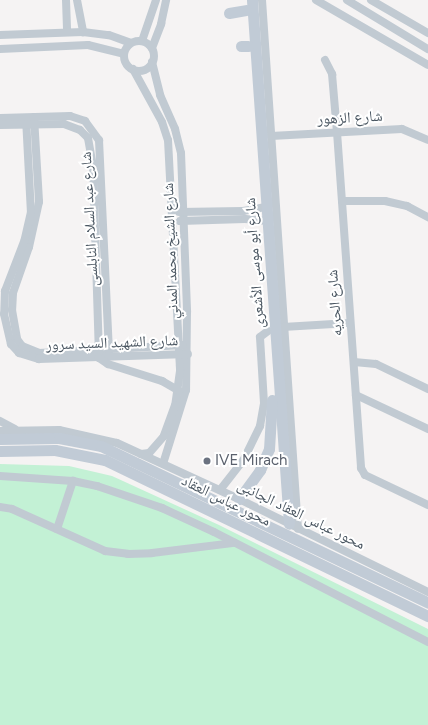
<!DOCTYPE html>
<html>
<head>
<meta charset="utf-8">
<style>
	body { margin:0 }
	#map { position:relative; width:428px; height:725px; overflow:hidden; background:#f5f3f3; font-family:Figtree,"Noto Naskh Arabic",sans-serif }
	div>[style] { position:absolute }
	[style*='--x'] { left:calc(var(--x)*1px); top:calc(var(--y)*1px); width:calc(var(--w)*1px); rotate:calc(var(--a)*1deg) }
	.green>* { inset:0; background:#c3f1d5 }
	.street>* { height:8px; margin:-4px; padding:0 4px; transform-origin:4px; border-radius:4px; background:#c1cad2 }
	.street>.ring { margin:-4px; padding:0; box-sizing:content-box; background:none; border:8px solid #c1cad2; border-radius:50% }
	.secondary>* { height:11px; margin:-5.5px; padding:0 5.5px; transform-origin:5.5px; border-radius:5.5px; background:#c1cbd6 }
	.dots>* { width:11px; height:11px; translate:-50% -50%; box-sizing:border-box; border:2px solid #fff; border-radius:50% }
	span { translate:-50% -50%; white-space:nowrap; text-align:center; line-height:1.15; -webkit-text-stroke:4px #fff; paint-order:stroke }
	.street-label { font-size:15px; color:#4a5661 }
	.worship-label { font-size:15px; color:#5b616d }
	.left { translate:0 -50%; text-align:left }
</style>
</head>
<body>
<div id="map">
	<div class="green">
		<div style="clip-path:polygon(0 464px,69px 466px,112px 476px,219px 525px,428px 629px,428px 725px,0 725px)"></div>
	</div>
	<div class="street">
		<div style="--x:66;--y:0;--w:32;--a:88"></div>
		<div style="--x:77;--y:0;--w:33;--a:79"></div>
		<div style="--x:262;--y:0;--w:530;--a:86.11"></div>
		<div style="--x:316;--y:0;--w:129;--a:30.1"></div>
		<div style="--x:347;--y:0;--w:95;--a:31.2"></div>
		<div style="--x:371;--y:0;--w:66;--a:30.1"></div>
		<div style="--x:0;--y:35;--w:83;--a:-2.1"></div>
		<div style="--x:83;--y:32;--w:26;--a:7"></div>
		<div style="--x:109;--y:35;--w:23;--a:20"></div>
		<div style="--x:142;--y:41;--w:43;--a:-71.1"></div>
		<div class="ring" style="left:124px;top:41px;width:22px;height:22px"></div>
		<div style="--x:152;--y:48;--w:26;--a:-69"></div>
		<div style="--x:161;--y:24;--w:25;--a:-78"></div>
		<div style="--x:0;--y:49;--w:88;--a:-2.6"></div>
		<div style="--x:88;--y:45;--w:37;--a:14"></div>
		<div style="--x:325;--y:60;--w:16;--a:63"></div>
		<div style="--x:332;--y:74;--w:58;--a:85.1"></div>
		<div style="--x:337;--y:132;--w:337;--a:85.9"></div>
		<div style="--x:361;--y:468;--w:8;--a:60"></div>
		<div style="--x:365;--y:475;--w:70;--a:25.5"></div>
		<div style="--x:152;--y:62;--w:34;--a:76"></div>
		<div style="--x:160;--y:95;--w:37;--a:66"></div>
		<div style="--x:175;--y:129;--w:25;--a:76"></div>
		<div style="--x:181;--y:153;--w:159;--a:87.8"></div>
		<div style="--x:187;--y:312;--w:78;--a:90.7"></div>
		<div style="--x:186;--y:390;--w:77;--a:107.3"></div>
		<div style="--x:133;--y:69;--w:60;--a:61.3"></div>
		<div style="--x:162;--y:122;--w:19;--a:72"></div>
		<div style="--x:168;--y:140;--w:231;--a:87"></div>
		<div style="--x:180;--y:371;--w:34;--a:98"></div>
		<div style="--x:175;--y:405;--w:33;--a:110"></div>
		<div style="--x:164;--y:436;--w:23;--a:131"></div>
		<div style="--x:149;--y:453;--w:8;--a:173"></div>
		<div style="--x:34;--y:117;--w:85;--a:86.6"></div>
		<div style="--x:39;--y:202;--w:46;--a:102.5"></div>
		<div style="--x:29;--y:247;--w:49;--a:109.2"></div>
		<div style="--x:13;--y:293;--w:17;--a:93"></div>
		<div style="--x:12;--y:310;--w:29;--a:80"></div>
		<div style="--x:17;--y:339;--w:9;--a:54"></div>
		<div style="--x:22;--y:346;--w:18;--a:22"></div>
		<div style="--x:39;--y:353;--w:144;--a:-3.2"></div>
		<div style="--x:0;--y:118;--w:70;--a:-1.6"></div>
		<div style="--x:70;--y:116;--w:16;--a:18"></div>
		<div style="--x:85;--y:121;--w:24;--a:54"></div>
		<div style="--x:99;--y:140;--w:213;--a:87.3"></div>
		<div style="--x:26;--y:118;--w:94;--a:87"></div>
		<div style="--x:31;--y:212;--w:28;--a:103"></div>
		<div style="--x:25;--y:239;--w:56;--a:111"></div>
		<div style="--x:5;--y:291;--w:23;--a:92"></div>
		<div style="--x:4;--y:314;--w:31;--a:77"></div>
		<div style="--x:11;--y:344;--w:12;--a:48"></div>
		<div style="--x:19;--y:353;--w:21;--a:17"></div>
		<div style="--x:39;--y:359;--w:149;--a:-1.9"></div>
		<div style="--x:0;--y:125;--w:64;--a:-0.9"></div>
		<div style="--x:64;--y:124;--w:17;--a:21"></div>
		<div style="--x:80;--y:130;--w:11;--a:45"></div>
		<div style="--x:88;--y:138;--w:27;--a:80"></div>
		<div style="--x:93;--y:165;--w:193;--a:88.2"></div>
		<div style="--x:99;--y:358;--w:11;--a:34"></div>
		<div style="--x:108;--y:364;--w:57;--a:17.5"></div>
		<div style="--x:162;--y:381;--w:20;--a:30"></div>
		<div style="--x:271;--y:136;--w:131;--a:-3.1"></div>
		<div style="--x:402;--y:129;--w:28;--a:23"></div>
		<div style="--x:342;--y:201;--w:43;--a:0"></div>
		<div style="--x:385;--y:201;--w:23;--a:13"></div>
		<div style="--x:407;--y:206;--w:24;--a:28"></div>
		<div style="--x:179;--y:212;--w:64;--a:-0.9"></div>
		<div style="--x:243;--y:211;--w:23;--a:-10"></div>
		<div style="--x:180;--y:221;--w:65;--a:-1.8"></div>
		<div style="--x:245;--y:219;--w:22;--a:5"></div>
		<div style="--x:283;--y:327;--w:67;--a:-3.4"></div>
		<div style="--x:354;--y:362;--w:22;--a:5"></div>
		<div style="--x:376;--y:364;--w:58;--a:25.7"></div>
		<div style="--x:356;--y:395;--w:80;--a:25.3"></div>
		<div style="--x:0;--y:421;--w:17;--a:28"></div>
		<div style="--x:0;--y:431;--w:59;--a:-1"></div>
		<div style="--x:59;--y:430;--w:59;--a:12.6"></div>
		<div style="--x:117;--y:443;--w:134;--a:24.7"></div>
		<div style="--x:239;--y:499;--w:211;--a:26.2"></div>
		<div style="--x:0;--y:476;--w:73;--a:3.9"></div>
		<div style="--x:73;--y:481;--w:25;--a:12"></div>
		<div style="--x:97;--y:486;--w:69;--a:18.7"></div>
		<div style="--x:162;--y:508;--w:57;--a:24.8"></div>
		<div style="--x:214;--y:532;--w:241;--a:27.2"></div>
		<div style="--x:220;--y:490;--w:37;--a:-52"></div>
		<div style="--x:243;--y:461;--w:39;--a:-64"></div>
		<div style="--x:260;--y:426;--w:23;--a:-80"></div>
		<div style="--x:264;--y:403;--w:66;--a:-93.5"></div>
		<div style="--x:260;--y:337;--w:10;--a:-37"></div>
		<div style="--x:0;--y:507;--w:12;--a:9"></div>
		<div style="--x:12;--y:509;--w:102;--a:24.3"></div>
		<div style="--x:105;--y:551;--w:23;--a:7"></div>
		<div style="--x:128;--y:554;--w:24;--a:-2"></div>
		<div style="--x:152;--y:553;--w:83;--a:-7"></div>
		<div style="--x:57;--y:529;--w:51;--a:-71.6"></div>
	</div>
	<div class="secondary">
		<div style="--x:252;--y:0;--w:525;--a:85.96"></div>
		<div style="--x:229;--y:13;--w:17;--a:-10"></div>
		<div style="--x:241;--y:46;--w:7;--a:0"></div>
		<div style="--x:0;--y:439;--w:59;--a:-1"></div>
		<div style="--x:59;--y:438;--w:43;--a:10.8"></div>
		<div style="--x:101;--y:446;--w:363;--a:25.6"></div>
		<div style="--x:0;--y:451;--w:55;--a:-1"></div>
		<div style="--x:55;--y:450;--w:51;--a:11.3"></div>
		<div style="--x:105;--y:460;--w:359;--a:25.8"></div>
		<div style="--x:239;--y:499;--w:36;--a:-54"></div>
		<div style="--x:260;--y:470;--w:23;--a:-67"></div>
		<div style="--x:269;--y:449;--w:49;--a:-86.5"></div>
	</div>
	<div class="dots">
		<div style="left:207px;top:461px;background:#6b7280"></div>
	</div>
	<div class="street-label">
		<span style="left:350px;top:118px;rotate:-3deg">شارع الزهور</span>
		<span style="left:90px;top:219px;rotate:-93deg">شارع عبد السلام النابلسى</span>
		<span style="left:171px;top:251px;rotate:-92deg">شارع الشيخ محمد المدني</span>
		<span style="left:255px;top:263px;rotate:-94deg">شارع أبو موسى الأشعرى</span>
		<span style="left:335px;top:303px;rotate:-94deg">شارع الحريه</span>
		<span style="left:112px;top:343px;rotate:-2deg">شارع الشهيد السيد سرور</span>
		<span style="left:226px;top:501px;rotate:26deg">محور عباس العقاد</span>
		<span style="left:301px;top:515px;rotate:26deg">محور عباس العقاد الجانبى</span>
	</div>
	<div class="worship-label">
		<span class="left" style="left:215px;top:461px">IVE Mirach</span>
	</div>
</div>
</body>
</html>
